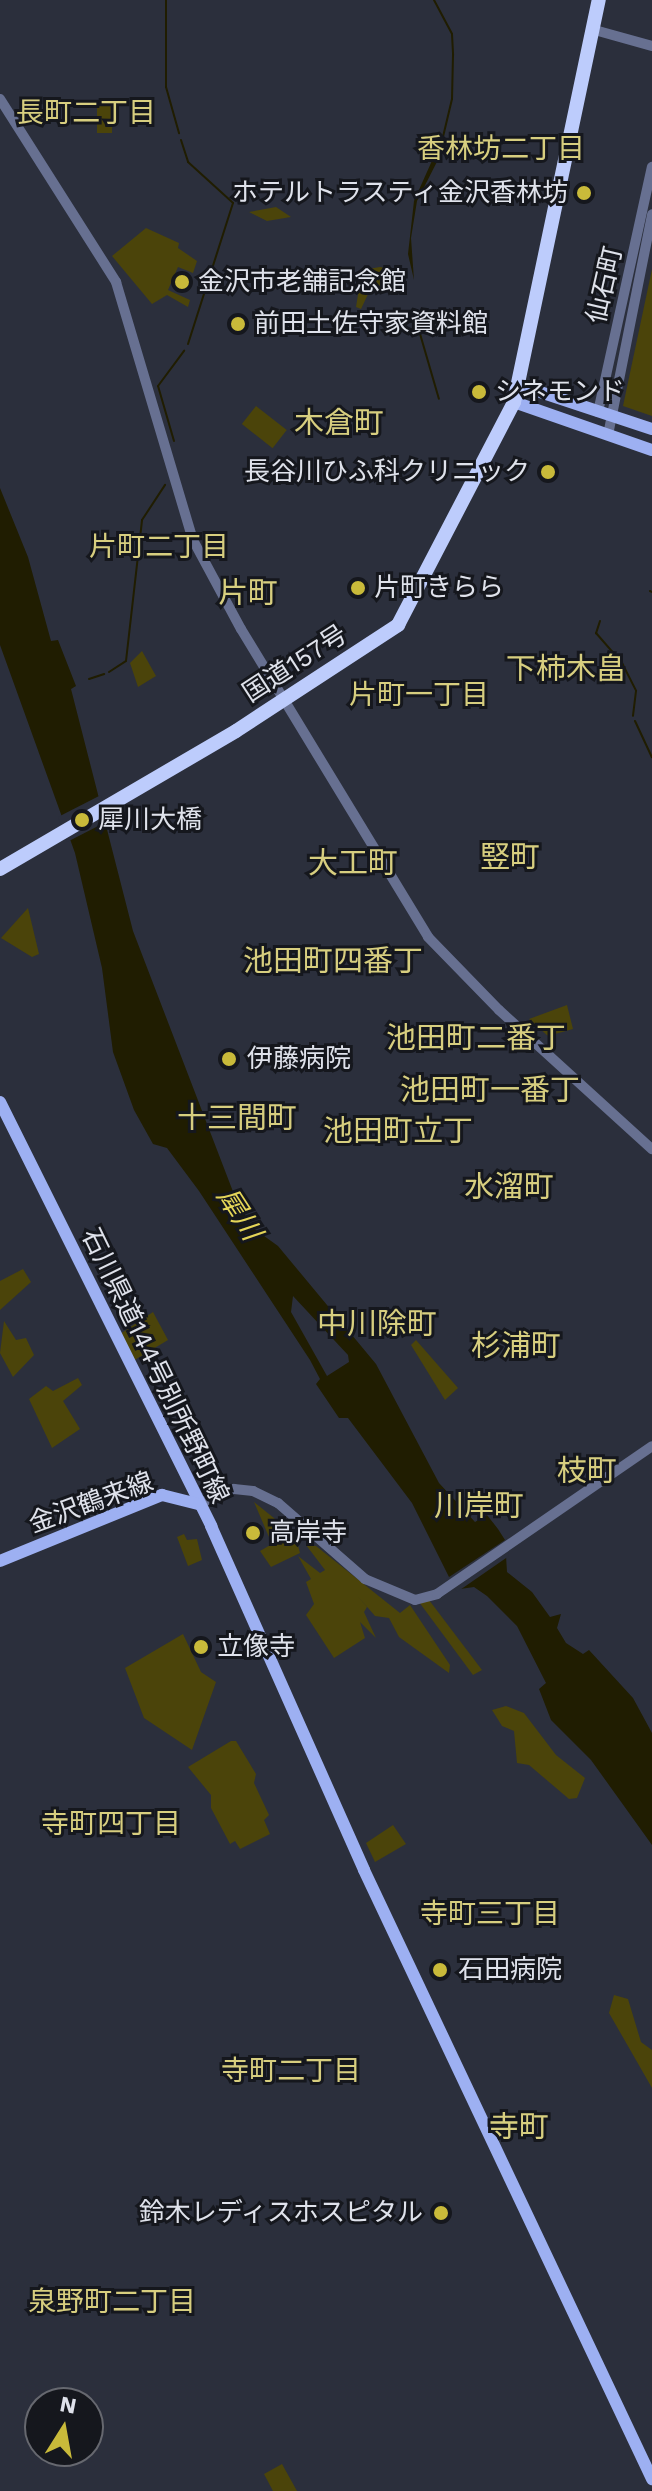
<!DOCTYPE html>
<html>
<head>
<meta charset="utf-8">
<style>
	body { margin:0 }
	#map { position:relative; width:652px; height:2491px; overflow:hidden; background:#2b2f3c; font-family:"Work Sans","Noto Sans JP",sans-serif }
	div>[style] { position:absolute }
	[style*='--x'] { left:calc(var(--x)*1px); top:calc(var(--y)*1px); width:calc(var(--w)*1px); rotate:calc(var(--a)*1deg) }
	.green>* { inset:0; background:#4b440a; transform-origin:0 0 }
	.water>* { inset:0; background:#201d01 }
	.pier>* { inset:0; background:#2b2f3c }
	.stream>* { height:2px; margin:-1px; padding:0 1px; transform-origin:1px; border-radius:1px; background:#201d01 }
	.minor>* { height:10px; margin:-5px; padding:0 5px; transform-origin:5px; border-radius:5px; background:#677091 }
	.major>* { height:12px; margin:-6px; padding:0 6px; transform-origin:6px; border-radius:6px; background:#9db0f2 }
	.highway>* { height:14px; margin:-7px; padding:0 7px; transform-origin:7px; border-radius:7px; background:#bdccfc }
	.dots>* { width:22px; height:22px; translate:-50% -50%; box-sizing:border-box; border:4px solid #15171d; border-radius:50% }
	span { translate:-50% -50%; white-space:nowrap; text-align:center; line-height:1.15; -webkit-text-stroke:6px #15171d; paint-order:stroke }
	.poi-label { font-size:26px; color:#dfe2eb }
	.right { translate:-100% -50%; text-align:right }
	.left { translate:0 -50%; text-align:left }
	.street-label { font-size:26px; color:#dfe2eb }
	.neighbourhood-label { font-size:28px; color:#d7ce7f }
	.water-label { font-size:28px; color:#e4d558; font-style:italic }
	.quarter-label { font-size:30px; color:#d7ce7f }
	.north { position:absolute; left:24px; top:2387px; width:80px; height:80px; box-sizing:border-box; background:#15171d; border:2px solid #66686f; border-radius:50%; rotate:11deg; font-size:22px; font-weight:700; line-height:32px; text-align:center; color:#dfe2eb }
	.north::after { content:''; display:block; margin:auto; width:28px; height:36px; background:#c9ba3a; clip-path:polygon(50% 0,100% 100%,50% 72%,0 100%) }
</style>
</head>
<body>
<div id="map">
	<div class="green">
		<div style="left:112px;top:103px;width:30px;height:15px;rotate:90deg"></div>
		<div style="clip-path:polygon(276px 207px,291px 217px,267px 221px,249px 212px)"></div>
		<div style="clip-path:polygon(146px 228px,179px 243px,178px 248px,197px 261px,193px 273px,178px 267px,168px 290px,190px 300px,188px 307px,167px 295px,152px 304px,112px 256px)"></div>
		<div style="clip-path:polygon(380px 267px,400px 271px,403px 293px,370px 290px,361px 309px,356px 307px,362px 270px)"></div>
		<div style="clip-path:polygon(652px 269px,652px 416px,623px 406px)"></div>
		<div style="left:256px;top:406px;width:39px;height:23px;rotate:38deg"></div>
		<div style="clip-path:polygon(142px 651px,156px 676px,138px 687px,130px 663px)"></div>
		<div style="clip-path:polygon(28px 908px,39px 954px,32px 957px,1px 938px)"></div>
		<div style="clip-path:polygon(567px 1005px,573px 1029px,548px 1036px,529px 1019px)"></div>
		<div style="clip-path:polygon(23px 1269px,31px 1282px,0 1310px,0 1281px)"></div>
		<div style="clip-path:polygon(153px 1312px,168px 1340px,133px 1361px,120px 1334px)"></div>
		<div style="clip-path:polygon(4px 1321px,16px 1340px,26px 1338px,34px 1355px,13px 1377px,0 1353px)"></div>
		<div style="clip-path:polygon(416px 1340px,458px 1388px,445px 1400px,411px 1345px)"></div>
		<div style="clip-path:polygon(78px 1378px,82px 1385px,63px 1401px,80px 1429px,52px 1448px,29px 1399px,46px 1386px,53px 1391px)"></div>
		<div style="clip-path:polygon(254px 1502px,295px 1535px,300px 1553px,271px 1567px,260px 1551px,272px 1544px)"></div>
		<div style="clip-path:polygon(184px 1534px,187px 1540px,197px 1539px,202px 1560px,188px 1566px,177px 1537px)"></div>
		<div style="clip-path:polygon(306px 1545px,316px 1546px,400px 1613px,410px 1605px,450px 1665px,449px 1673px,399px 1637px,389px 1618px,375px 1616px,355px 1593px,367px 1607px,364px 1612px,376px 1638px,360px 1622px,365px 1638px,334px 1658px,306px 1615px,314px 1604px,306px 1582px,311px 1579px,298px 1556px,320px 1573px,325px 1570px)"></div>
		<div style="clip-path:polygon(429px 1600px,482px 1670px,473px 1675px,419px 1602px)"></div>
		<div style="clip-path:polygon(183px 1634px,201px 1672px,216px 1682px,192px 1750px,144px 1718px,125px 1668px)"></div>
		<div style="clip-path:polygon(506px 1706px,524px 1713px,556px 1755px,585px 1778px,577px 1798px,569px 1799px,529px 1765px,517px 1763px,514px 1731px,502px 1726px,492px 1710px)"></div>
		<div style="clip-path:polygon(231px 1741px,236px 1741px,256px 1774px,254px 1783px,269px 1815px,264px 1820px,270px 1834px,240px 1849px,235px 1841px,230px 1844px,211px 1808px,211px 1795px,188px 1767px)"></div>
		<div style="clip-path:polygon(393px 1825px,406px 1844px,375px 1862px,366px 1843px)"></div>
		<div style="clip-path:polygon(614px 1995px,628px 1999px,641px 2042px,652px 2050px,652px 2088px,609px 2013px)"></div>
		<div style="clip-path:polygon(282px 2464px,297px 2491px,273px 2491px,264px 2474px)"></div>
	</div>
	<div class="water">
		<div style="clip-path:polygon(439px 145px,444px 148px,417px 201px,411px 238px,414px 280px,408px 254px,414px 201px)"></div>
		<div style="clip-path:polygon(evenodd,0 488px,28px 557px,51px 641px,58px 640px,76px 686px,71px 689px,133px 931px,237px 1202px,253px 1228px,278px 1246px,376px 1364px,439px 1483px,475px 1522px,487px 1515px,498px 1529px,505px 1540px,507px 1572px,532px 1592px,550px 1617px,561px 1614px,557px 1628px,566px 1643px,583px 1654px,589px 1650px,633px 1698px,652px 1733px,652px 1845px,591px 1760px,551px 1720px,539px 1689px,546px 1683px,517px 1626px,487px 1596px,474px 1587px,460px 1589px,449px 1577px,412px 1503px,348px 1418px,339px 1418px,316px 1384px,320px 1379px,310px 1360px,199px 1191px,167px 1148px,153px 1144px,134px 1110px,113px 1052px,102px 968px,75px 853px,0 645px,0 488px,293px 1296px,348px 1355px,349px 1362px,327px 1376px,291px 1312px,293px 1296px)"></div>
	</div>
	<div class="pier">
		<div style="clip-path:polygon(101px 795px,108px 821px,67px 842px,58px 817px)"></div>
		<div style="clip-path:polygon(508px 1538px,509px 1556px,457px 1592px,446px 1579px)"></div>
	</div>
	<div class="stream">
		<div style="--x:166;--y:0;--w:87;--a:90"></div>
		<div style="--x:166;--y:87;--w:48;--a:74.2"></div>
		<div style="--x:434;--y:0;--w:38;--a:62"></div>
		<div style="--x:452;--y:34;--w:21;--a:87"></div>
		<div style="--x:453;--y:55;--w:44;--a:91.3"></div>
		<div style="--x:452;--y:99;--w:47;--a:103.4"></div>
		<div style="--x:181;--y:140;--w:23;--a:72"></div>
		<div style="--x:188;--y:162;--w:61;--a:42.3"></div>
		<div style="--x:233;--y:203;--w:148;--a:107.7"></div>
		<div style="--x:416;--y:320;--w:82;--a:73.8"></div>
		<div style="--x:174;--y:441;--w:57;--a:-106.2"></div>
		<div style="--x:158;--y:386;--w:44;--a:-53.4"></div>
		<div style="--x:650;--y:591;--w:2;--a:27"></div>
		<div style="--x:600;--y:621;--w:13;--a:108"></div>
		<div style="--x:596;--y:633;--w:40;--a:49"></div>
		<div style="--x:622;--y:663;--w:31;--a:63"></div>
		<div style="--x:636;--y:691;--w:25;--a:97"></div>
		<div style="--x:109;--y:672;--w:20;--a:-33"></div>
		<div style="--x:126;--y:661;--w:142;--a:-83.5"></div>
		<div style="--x:142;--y:520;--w:42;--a:-56.7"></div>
		<div style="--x:89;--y:679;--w:16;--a:-18"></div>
		<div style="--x:635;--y:721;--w:40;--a:65"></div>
	</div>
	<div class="minor">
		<div style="--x:591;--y:29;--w:63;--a:15.6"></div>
		<div style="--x:0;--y:99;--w:217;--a:57.6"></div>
		<div style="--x:116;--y:282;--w:269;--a:73.4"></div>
		<div style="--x:193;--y:540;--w:101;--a:61.7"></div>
		<div style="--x:241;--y:629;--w:360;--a:58.7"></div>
		<div style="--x:428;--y:937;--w:102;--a:45.8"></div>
		<div style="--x:499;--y:1010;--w:207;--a:42.3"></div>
		<div style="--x:598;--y:412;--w:251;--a:-77.6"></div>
		<div style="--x:608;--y:435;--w:225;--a:-78.7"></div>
		<div style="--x:198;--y:1504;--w:39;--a:-23"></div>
		<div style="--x:234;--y:1489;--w:19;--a:6"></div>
		<div style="--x:253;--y:1491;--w:28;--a:26"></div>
		<div style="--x:278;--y:1503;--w:116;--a:41.1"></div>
		<div style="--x:365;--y:1579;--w:54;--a:22.8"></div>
		<div style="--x:415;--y:1600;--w:23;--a:-15"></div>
		<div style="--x:437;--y:1594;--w:261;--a:-34.5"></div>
	</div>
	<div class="major">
		<div style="--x:519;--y:385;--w:140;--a:18.3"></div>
		<div style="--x:514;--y:402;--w:146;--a:19.2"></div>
		<div style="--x:0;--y:1102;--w:474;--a:63.5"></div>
		<div style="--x:211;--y:1526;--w:376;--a:66"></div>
		<div style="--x:364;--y:1870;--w:674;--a:64.69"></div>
		<div style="--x:0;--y:1561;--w:175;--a:-22.2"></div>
		<div style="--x:162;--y:1495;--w:37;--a:14"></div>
	</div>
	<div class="highway">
		<div style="--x:0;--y:869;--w:273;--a:-30.3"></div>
		<div style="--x:236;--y:731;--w:194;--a:-33.2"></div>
		<div style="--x:398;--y:625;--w:251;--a:-62.5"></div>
		<div style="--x:514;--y:402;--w:411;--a:-78.1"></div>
	</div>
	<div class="dots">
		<div style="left:584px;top:193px;background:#c9ba3a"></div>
		<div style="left:182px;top:282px;background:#c9ba3a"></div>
		<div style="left:238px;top:324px;background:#c9ba3a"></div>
		<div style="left:479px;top:392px;background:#c9ba3a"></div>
		<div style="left:548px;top:472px;background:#c9ba3a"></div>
		<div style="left:358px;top:588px;background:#c9ba3a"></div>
		<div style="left:82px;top:820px;background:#c9ba3a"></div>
		<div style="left:229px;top:1059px;background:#c9ba3a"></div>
		<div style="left:253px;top:1533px;background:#c9ba3a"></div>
		<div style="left:201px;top:1647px;background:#c9ba3a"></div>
		<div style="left:440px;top:1970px;background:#c9ba3a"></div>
		<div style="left:441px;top:2213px;background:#c9ba3a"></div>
	</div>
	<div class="poi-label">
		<span class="right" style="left:568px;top:193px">ホテルトラスティ金沢香林坊</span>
		<span class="left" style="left:198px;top:282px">金沢市老舗記念館</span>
		<span class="left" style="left:254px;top:324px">前田土佐守家資料館</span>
		<span class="left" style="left:495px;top:392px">シネモンド</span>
		<span class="right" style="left:530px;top:472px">長谷川ひふ科クリニック</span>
		<span class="left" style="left:374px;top:588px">片町きらら</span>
		<span class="left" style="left:98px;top:820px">犀川大橋</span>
		<span class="left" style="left:247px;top:1059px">伊藤病院</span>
		<span class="left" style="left:269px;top:1533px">高岸寺</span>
		<span class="left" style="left:217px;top:1647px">立像寺</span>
		<span class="left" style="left:458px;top:1970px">石田病院</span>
		<span class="right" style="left:423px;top:2213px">鈴木レディスホスピタル</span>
	</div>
	<div class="street-label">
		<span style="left:605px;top:285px;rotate:-77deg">仙石町</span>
		<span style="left:295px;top:664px;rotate:-33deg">国道157号</span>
		<span style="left:155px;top:1366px;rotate:64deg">石川県道144号別所野町線</span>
		<span style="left:91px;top:1503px;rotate:-20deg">金沢鶴来線</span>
	</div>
	<div class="neighbourhood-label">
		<span style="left:86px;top:113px">長町二丁目</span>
		<span style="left:501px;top:149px">香林坊二丁目</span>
		<span style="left:159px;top:547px">片町二丁目</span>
		<span style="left:419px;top:695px">片町一丁目</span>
		<span style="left:111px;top:1824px">寺町四丁目</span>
		<span style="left:490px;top:1914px">寺町三丁目</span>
		<span style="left:291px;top:2071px">寺町二丁目</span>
		<span style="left:112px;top:2302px">泉野町二丁目</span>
	</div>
	<div class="water-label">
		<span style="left:239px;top:1214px;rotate:57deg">犀川</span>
	</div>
	<div class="quarter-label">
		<span style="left:339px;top:423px">木倉町</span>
		<span style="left:248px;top:593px">片町</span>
		<span style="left:566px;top:669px">下柿木畠</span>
		<span style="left:510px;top:857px">竪町</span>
		<span style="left:353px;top:863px">大工町</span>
		<span style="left:333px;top:961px">池田町四番丁</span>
		<span style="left:476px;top:1038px">池田町二番丁</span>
		<span style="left:490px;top:1090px">池田町一番丁</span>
		<span style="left:237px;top:1118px">十三間町</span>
		<span style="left:398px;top:1131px">池田町立丁</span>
		<span style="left:509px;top:1187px">水溜町</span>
		<span style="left:377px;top:1324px">中川除町</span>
		<span style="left:516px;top:1346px">杉浦町</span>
		<span style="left:587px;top:1471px">枝町</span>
		<span style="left:479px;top:1506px">川岸町</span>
		<span style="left:519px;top:2127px">寺町</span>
	</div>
	<div class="north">N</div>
</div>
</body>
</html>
